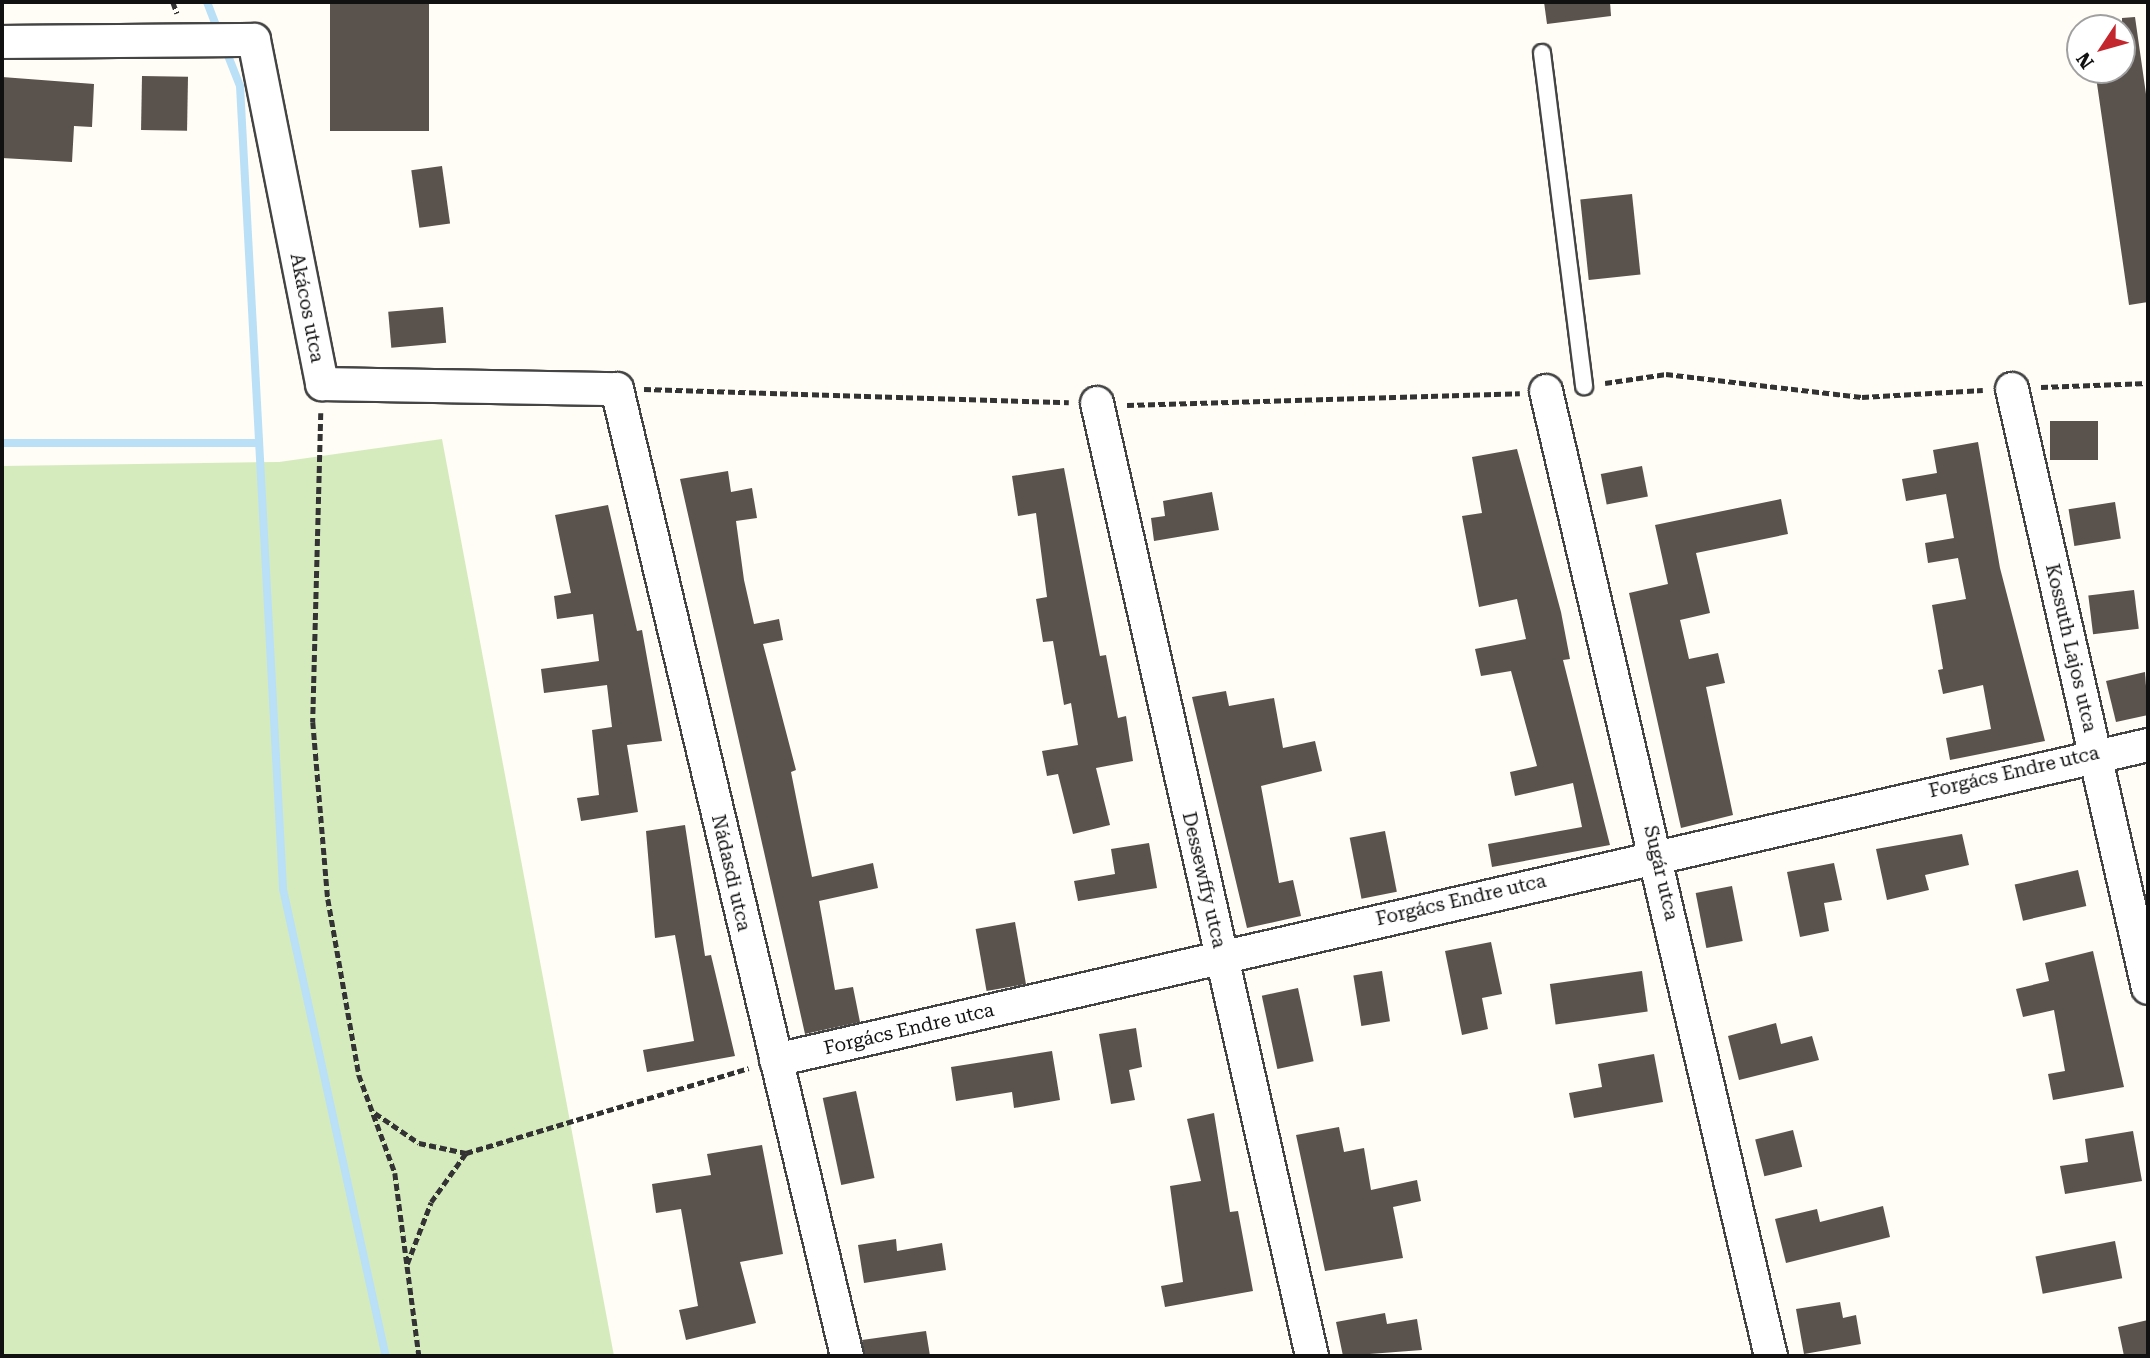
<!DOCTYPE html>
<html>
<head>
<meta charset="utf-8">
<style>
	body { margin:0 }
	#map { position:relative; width:2150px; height:1358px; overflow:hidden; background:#fffdf5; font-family:"Roboto Serif",serif }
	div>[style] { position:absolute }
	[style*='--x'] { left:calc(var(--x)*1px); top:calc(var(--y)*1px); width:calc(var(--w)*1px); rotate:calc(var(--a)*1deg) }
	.green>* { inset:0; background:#d5ebbd }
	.stream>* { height:8px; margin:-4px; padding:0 4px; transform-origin:4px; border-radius:4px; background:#b9e0f7 }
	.building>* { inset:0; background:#5a524d; transform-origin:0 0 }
	.path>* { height:4.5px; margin-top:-2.25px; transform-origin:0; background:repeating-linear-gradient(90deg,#333 0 7px,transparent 0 10.5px) }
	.roads { filter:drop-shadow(2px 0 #444) drop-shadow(-2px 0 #444) drop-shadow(0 2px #444) drop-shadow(0 -2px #444) }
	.lane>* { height:16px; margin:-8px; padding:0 8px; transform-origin:8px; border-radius:8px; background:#fff }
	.street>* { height:32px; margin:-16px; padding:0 16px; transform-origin:16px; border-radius:16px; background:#fff }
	span { translate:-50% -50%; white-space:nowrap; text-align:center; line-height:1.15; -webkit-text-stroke:7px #fff; paint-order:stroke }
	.street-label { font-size:19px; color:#111 }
	.frame { position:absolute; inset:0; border:4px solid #111; pointer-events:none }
	.north { position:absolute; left:2066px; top:14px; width:70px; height:70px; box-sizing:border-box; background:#fff; border:2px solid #a0a0a0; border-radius:50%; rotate:234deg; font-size:19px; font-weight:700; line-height:28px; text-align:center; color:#111 }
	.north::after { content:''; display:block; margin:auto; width:24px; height:32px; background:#c4262e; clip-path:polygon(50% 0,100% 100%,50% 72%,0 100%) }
</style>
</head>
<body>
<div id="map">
	<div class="green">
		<div style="clip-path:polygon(442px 439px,614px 1356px,2px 1356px,2px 466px,279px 462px)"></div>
	</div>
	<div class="stream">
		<div style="--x:207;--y:2;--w:33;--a:69"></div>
		<div style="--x:225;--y:48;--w:41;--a:68.5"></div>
		<div style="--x:240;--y:86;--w:804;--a:86.93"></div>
		<div style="--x:283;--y:889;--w:478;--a:77.6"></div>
		<div style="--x:2;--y:443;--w:256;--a:0"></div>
	</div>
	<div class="building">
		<div style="left:330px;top:2px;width:99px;height:129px"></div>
		<div style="clip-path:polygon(1544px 2px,1610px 2px,1611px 16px,1547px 24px)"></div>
		<div style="clip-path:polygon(2135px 17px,2148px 108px,2148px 302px,2129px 305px,2095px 70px,2122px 70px,2122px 18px)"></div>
		<div style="left:142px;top:76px;width:46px;height:54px;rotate:1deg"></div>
		<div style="clip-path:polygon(2px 77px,94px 84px,92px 127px,74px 126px,72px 162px,2px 158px)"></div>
		<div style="left:442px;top:166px;width:58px;height:31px;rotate:82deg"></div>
		<div style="left:1632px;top:194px;width:81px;height:52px;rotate:84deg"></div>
		<div style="left:443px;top:307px;width:36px;height:55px;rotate:85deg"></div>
		<div style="left:2050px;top:421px;width:48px;height:39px"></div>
		<div style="clip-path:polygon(1978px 442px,2000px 568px,2045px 741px,1950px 760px,1946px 738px,1991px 729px,1983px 685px,1943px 694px,1938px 670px,1943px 669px,1932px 605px,1966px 599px,1958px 558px,1928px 563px,1925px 543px,1954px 538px,1946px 494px,1906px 501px,1902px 479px,1937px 473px,1933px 450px)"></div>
		<div style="clip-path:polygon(1517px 449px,1561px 612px,1570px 659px,1563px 660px,1610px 845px,1492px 867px,1488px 844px,1582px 827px,1573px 783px,1515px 796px,1510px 772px,1537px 766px,1511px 671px,1481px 676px,1475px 649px,1526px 639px,1517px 599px,1479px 607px,1462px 516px,1482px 513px,1472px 457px)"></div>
		<div style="left:1642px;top:466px;width:31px;height:42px;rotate:79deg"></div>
		<div style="clip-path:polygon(1064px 468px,1100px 656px,1106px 655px,1118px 718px,1126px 716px,1133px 761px,1096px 768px,1110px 825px,1073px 834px,1058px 774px,1047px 776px,1042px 751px,1078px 745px,1071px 703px,1064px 705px,1053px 641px,1043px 642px,1036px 599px,1047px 597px,1036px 513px,1018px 516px,1012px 476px)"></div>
		<div style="clip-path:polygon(728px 471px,731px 492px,752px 488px,757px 518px,736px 521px,744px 580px,754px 624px,779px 619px,783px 640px,763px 644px,796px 770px,791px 772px,812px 877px,873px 863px,878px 888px,819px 901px,835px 990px,853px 987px,860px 1022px,805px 1034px,680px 479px)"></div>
		<div style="clip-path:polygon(1212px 492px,1219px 530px,1154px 541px,1151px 518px,1165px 516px,1163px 501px)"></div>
		<div style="clip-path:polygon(1781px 499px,1788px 534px,1696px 553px,1710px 613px,1680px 620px,1689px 659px,1718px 653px,1725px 683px,1706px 687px,1733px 815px,1681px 828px,1629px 593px,1668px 584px,1655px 525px)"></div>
		<div style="left:2115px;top:502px;width:37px;height:47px;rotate:81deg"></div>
		<div style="clip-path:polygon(608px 505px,637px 631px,642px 630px,662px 741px,627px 745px,638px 812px,581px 821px,577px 798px,599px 795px,592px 730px,612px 727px,607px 685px,544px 693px,541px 669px,599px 661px,593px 614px,557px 619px,554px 596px,571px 593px,555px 515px)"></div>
		<div style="left:2134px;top:590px;width:39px;height:46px;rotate:83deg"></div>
		<div style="clip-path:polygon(2145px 672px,2148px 715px,2116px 722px,2106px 681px)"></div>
		<div style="clip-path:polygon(1226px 691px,1229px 706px,1274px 698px,1283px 748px,1315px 741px,1322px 771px,1261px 786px,1279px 883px,1293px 880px,1301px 916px,1247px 928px,1192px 697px)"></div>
		<div style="clip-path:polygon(685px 825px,705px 956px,711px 955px,735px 1056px,647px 1072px,643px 1050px,694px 1041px,675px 935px,655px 938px,646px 831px)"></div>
		<div style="left:1385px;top:831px;width:62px;height:36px;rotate:79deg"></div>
		<div style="clip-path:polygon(1962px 834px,1969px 865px,1925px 875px,1929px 890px,1887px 900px,1876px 849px)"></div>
		<div style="clip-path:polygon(1149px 843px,1157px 888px,1078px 901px,1074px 881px,1115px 874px,1111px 849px)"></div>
		<div style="clip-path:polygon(1834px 863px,1842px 900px,1824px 903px,1829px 931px,1800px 937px,1787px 872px)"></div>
		<div style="left:2078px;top:870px;width:37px;height:65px;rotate:77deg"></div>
		<div style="left:1732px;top:886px;width:56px;height:37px;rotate:79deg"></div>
		<div style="left:1015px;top:922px;width:63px;height:40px;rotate:80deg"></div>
		<div style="clip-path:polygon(1491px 942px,1502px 994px,1482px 998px,1488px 1029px,1462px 1035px,1445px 951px)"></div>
		<div style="clip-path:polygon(2093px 951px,2124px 1087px,2053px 1100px,2048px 1074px,2065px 1071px,2054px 1010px,2023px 1017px,2016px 989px,2049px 981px,2045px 963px)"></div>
		<div style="left:1382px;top:971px;width:51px;height:29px;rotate:81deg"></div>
		<div style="left:1642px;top:971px;width:41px;height:93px;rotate:82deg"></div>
		<div style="left:1298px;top:988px;width:75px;height:37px;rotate:78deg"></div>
		<div style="clip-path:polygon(1776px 1023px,1781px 1044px,1812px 1036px,1819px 1060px,1739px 1080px,1728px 1036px)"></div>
		<div style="clip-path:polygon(1136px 1028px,1142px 1067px,1129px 1070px,1135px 1100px,1111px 1104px,1099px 1034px)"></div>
		<div style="clip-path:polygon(1052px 1051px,1060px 1100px,1014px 1108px,1012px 1092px,956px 1101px,951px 1067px)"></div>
		<div style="clip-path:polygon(1654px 1054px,1663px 1102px,1574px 1118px,1569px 1093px,1602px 1087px,1598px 1064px)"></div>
		<div style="left:856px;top:1091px;width:89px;height:34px;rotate:78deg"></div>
		<div style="clip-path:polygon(1214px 1113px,1230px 1212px,1238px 1211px,1253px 1291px,1165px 1307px,1161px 1286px,1183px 1282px,1170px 1186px,1201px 1181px,1187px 1119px)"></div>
		<div style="clip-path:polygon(1339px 1127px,1344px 1152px,1364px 1148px,1371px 1190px,1417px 1180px,1421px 1201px,1393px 1207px,1403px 1258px,1325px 1271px,1296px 1135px)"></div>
		<div style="left:1793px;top:1130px;width:38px;height:39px;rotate:76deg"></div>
		<div style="clip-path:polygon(2133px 1131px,2142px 1181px,2065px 1194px,2060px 1166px,2088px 1162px,2085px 1139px)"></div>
		<div style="clip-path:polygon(762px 1145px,783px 1254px,740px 1262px,756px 1323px,686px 1340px,679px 1310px,698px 1306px,681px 1209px,656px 1213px,652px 1184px,711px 1175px,707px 1154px)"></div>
		<div style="clip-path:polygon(1883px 1206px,1890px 1237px,1786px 1263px,1775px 1219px,1817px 1209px,1820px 1222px)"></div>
		<div style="clip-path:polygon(896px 1239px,897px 1251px,942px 1243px,946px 1270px,864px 1283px,858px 1245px)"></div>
		<div style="left:2115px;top:1241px;width:38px;height:81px;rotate:79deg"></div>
		<div style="clip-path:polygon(1840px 1302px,1843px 1318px,1856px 1315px,1861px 1344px,1804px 1354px,1796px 1309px)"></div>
		<div style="clip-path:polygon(1385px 1313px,1387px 1324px,1417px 1319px,1422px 1350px,1343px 1356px,1336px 1322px)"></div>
		<div style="clip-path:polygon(2148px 1320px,2148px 1356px,2124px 1356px,2118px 1327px)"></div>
		<div style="clip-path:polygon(926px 1331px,930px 1356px,865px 1356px,862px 1340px)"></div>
	</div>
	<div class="path">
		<div style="--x:173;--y:2;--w:12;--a:70"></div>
		<div style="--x:1605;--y:383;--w:62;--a:-8.4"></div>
		<div style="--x:1666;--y:374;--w:197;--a:6.7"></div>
		<div style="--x:1862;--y:397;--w:121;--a:-3.3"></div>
		<div style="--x:2041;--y:387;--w:107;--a:-2.1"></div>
		<div style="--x:644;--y:389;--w:425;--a:1.8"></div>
		<div style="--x:1127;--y:405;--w:393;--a:-1.7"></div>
		<div style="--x:321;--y:413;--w:309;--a:91.5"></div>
		<div style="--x:313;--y:722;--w:178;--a:85.2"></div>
		<div style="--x:328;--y:899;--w:179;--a:80"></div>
		<div style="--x:359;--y:1075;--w:104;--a:69.8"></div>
		<div style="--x:395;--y:1173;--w:185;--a:82.5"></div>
		<div style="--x:375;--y:1113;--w:53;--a:34.3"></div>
		<div style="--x:419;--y:1143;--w:48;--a:12"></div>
		<div style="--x:407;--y:1264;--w:66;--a:-68.8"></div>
		<div style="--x:431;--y:1202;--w:60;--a:-54.5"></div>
		<div style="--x:466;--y:1153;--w:295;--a:-16.7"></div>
	</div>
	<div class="roads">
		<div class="lane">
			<div style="--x:1542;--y:53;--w:336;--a:82.8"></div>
		</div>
		<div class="street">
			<div style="--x:2;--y:42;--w:252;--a:-0.5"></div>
			<div style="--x:254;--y:40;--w:351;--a:78.8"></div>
			<div style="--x:322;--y:384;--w:295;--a:1"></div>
			<div style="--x:617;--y:389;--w:994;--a:76.62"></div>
			<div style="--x:2012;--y:389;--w:614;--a:77.21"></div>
			<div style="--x:1546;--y:391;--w:991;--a:76.88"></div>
			<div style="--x:1097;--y:403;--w:977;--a:77.29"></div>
			<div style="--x:776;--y:1060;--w:1408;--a:-12.93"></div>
		</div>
	</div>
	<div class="street-label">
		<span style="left:307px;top:308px;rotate:79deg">Akácos utca</span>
		<span style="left:2071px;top:648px;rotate:77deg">Kossuth Lajos utca</span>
		<span style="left:2014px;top:772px;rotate:-13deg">Forgács Endre utca</span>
		<span style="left:731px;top:873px;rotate:77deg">Nádasdi utca</span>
		<span style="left:1661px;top:873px;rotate:77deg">Sugár utca</span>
		<span style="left:1204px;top:880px;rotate:77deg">Dessewffy utca</span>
		<span style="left:1461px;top:900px;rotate:-13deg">Forgács Endre utca</span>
		<span style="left:909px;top:1029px;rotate:-13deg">Forgács Endre utca</span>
	</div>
	<div class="frame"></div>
	<div class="north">N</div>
</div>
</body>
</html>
